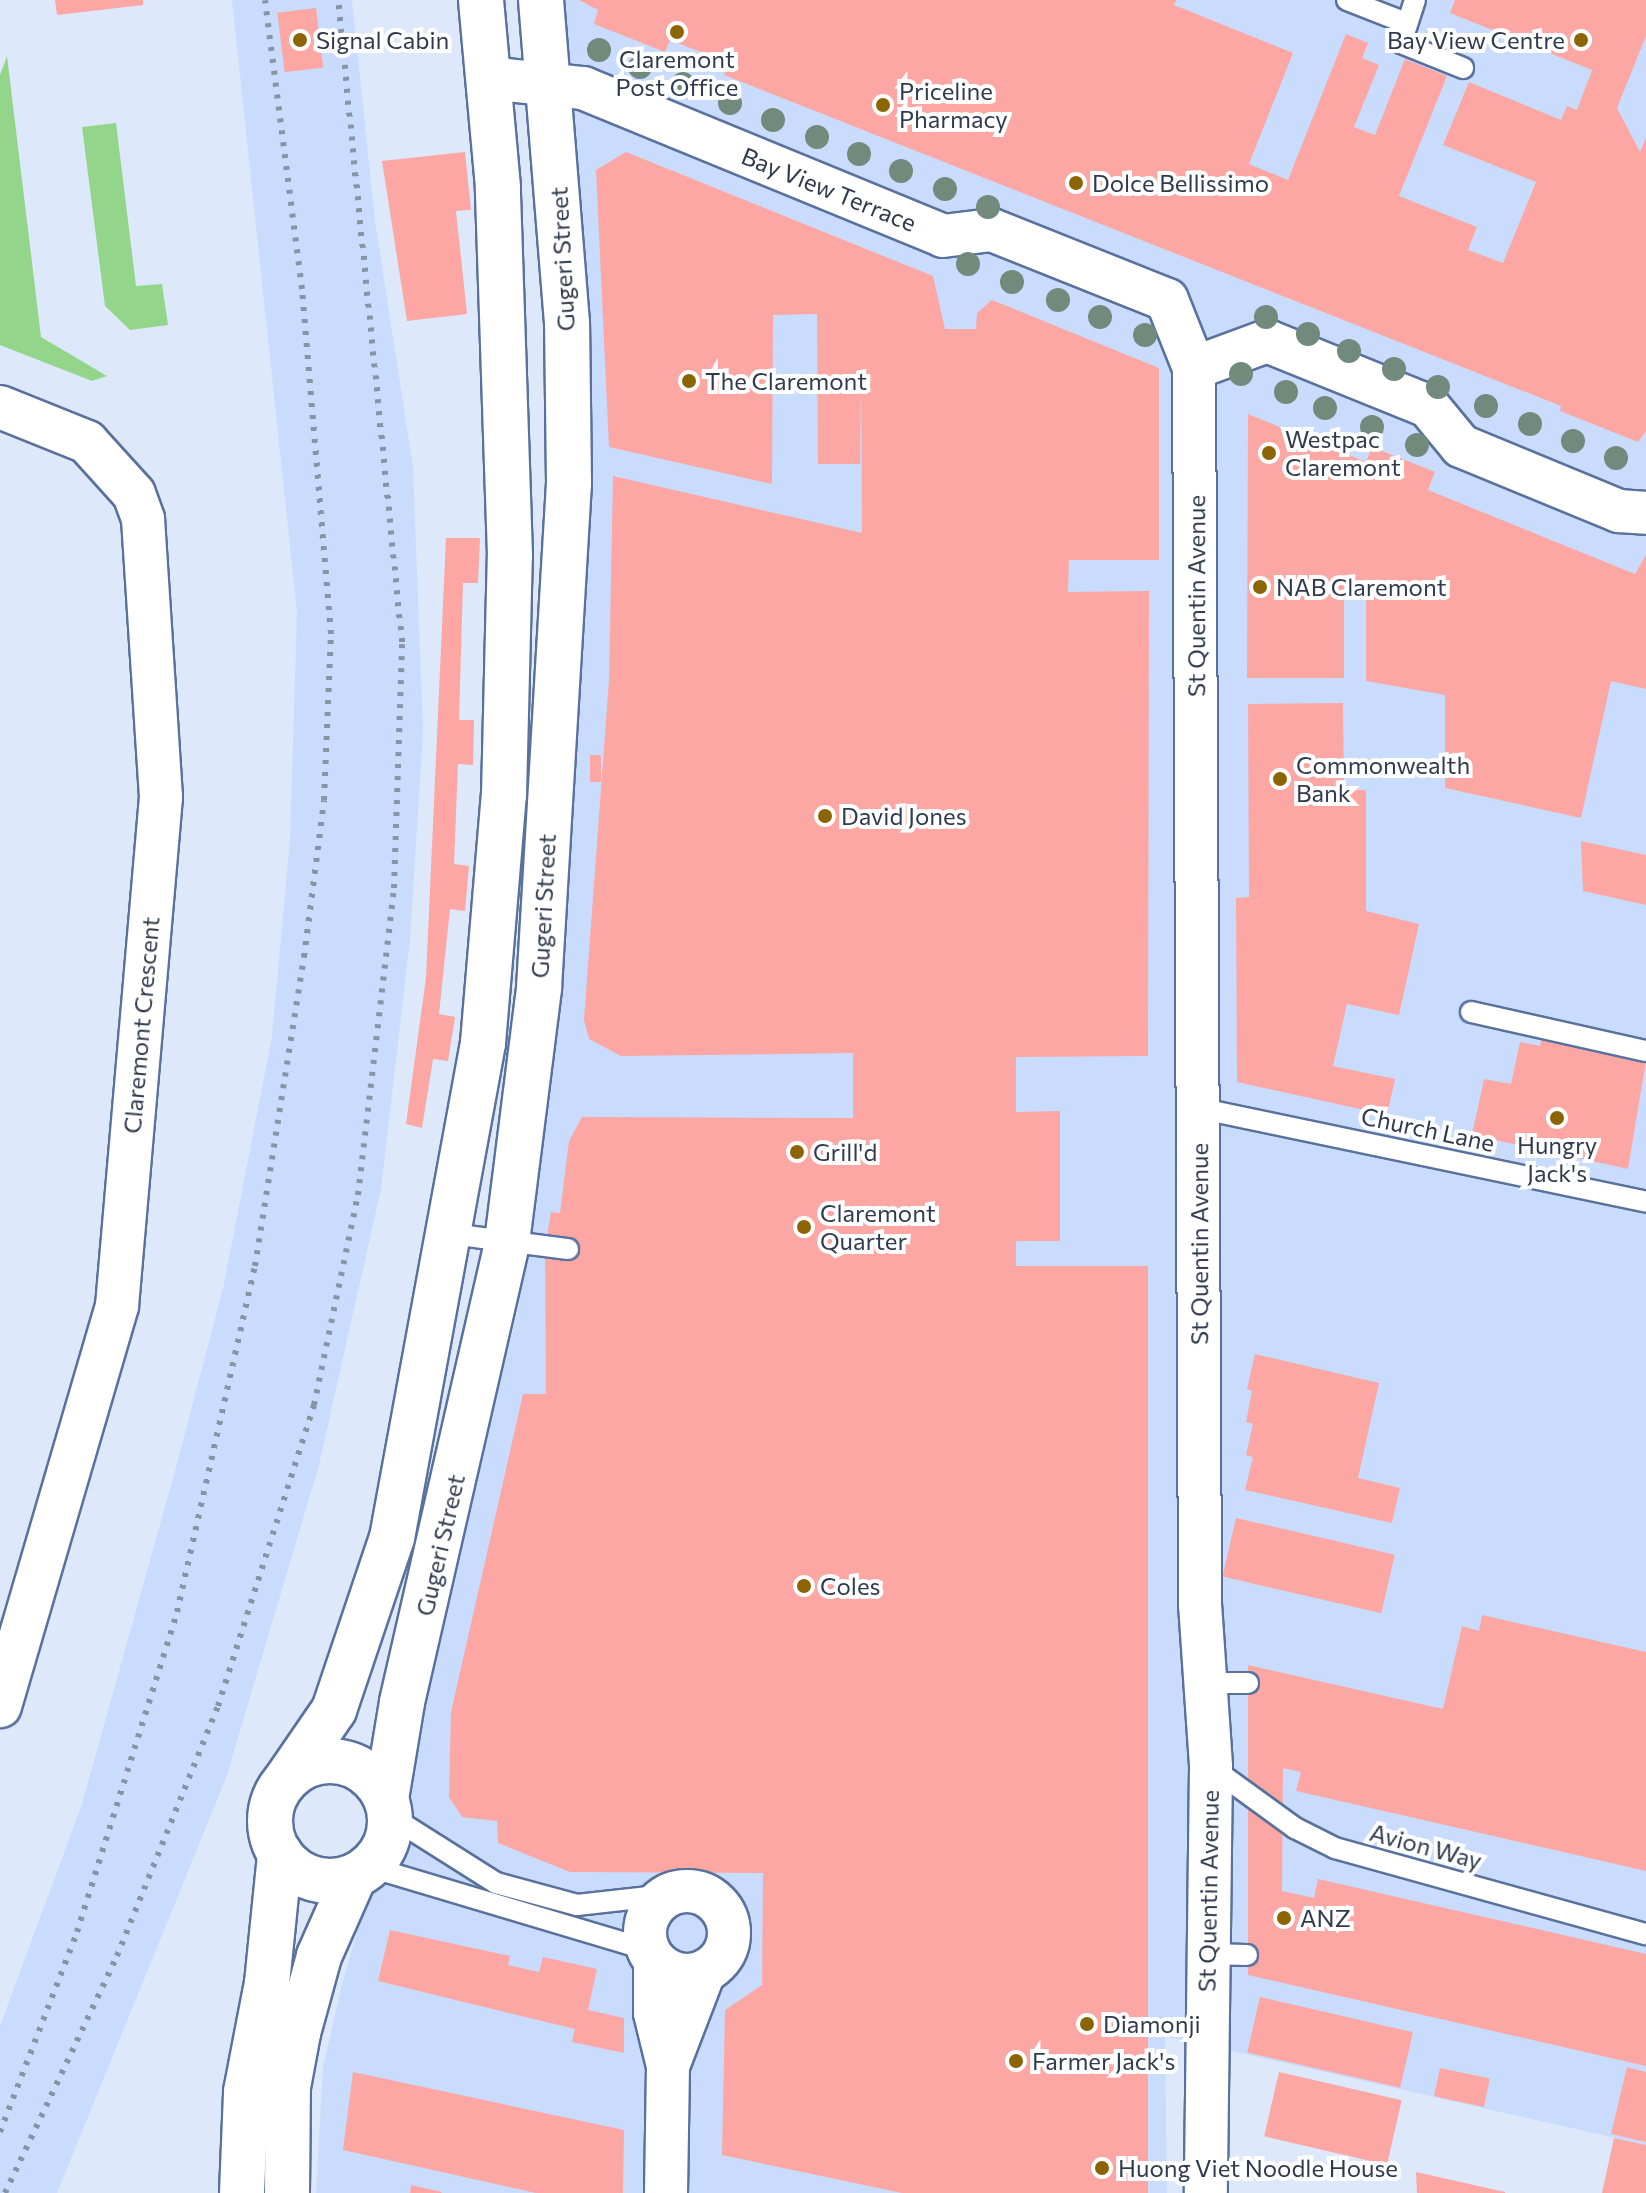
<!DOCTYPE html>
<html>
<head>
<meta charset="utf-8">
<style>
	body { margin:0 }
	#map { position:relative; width:1646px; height:2193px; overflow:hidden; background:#dde8fb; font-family:Commissioner,sans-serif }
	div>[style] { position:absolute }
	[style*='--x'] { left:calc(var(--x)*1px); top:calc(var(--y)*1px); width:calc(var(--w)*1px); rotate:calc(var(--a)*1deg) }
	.built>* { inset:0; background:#cadcfd }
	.green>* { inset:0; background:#93d68b }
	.building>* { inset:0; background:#fca7a4; transform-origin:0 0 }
	.roads { filter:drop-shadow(2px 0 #59719c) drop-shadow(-2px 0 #59719c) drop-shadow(0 2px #59719c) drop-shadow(0 -2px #59719c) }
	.lane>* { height:20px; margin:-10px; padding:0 10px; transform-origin:10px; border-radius:10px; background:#fff }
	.street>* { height:42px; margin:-21px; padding:0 21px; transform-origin:21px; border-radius:21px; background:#fff }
	.street>.ring { margin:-21px; padding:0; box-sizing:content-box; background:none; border:42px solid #fff; border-radius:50% }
	.primary>* { height:44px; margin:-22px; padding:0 22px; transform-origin:22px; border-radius:22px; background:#fff }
	.primary>.ring { margin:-22px; padding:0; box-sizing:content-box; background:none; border:44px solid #fff; border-radius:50% }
	.rail>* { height:6px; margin-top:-3px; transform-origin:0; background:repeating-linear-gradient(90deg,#8893a6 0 4px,transparent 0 12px) }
	.trees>* { width:24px; height:24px; margin:-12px; border-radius:50%; background:#718a7c }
	.dots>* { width:22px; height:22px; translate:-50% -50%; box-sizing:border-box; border:4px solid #fff; border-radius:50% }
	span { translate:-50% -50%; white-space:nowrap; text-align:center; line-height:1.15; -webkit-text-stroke:8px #fff; paint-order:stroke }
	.poi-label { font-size:24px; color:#2f3a4d }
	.left { translate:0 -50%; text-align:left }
	.right { translate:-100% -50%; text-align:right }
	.street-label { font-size:24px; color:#2f3a4d }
</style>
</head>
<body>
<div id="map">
	<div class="built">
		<div style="clip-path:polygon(232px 0,352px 0,375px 221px,413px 467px,423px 731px,410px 939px,381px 1189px,319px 1465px,226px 1778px,57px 2193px,0 2193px,0 2026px,82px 1804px,178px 1460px,224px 1284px,272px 1036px,290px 840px,297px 612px)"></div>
		<div style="clip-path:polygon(555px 0,1646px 0,1646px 2145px,1165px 2036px,1167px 2193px,316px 2193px,323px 2068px,340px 1992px,415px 1724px,518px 1310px,553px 1038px)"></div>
	</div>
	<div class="green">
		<div style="clip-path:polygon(7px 56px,41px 337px,107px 376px,92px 381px,0 345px,0 75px)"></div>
		<div style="clip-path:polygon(116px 123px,136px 286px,162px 284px,168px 325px,130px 330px,105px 306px,82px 127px)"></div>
	</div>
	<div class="building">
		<div style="clip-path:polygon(55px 0,143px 0,143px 5px,57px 15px)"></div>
		<div style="clip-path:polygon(579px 0,1176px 0,1174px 5px,1293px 53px,1249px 164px,1288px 180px,1346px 34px,1368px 43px,1362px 58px,1379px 65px,1354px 127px,1375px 135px,1405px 59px,1447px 76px,1399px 196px,1477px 227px,1468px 250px,1503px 263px,1536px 182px,1443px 145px,1469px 82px,1561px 120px,1567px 106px,1577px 110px,1592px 70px,1450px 13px,1455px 0,1646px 0,1646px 36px,1617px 108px,1640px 152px,1646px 137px,1646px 431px,1638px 442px,1560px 411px,1561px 406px,724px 75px,729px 63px,670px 40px,665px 52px,594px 24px,598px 10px)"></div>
		<div style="left:316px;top:8px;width:60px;height:39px;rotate:83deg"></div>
		<div style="clip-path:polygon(465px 152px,471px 210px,456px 211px,467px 314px,407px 321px,382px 161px)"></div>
		<div style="clip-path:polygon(626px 152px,933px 276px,945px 329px,976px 329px,977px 313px,992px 300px,1159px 368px,1159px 560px,1069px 560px,1068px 592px,1149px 591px,1148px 1056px,1016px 1057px,1016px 1112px,1060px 1111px,1060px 1241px,1016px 1241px,1016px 1266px,1148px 1266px,1148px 2193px,902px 2193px,722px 2155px,725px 2010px,762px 1985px,763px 1873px,570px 1872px,498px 1843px,497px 1821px,462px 1817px,449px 1797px,451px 1712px,523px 1394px,546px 1394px,545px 1247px,551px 1212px,560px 1213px,569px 1141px,582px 1117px,853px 1118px,853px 1053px,621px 1056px,589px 1039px,584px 1020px,609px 680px,613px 476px,862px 533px,861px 380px,860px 464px,818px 464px,817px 314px,773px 315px,772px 484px,609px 447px,596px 170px)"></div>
		<div style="clip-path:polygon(1248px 414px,1366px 462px,1372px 447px,1435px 472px,1428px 490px,1635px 574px,1646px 555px,1646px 689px,1611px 681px,1581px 818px,1445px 788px,1445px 695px,1366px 681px,1366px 582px,1344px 582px,1344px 678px,1247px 678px)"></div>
		<div style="clip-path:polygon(446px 538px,480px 538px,478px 583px,463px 583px,459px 720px,474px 720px,473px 765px,458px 764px,454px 864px,469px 866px,465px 911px,450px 909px,439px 1014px,455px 1017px,448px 1061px,433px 1059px,422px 1128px,406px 1124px,426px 978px)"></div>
		<div style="clip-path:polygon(1343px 703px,1344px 790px,1366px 790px,1366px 911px,1419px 924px,1399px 1015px,1347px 1004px,1333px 1066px,1395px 1079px,1387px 1115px,1237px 1082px,1236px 898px,1249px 897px,1248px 704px)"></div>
		<div style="left:590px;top:755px;width:11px;height:27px"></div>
		<div style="clip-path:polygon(1581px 841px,1646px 855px,1646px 905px,1583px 891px)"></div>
		<div style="clip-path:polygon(1542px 1038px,1646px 1061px,1628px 1169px,1472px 1135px,1484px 1079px,1511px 1084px,1520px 1042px,1540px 1046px)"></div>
		<div style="clip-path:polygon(1255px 1354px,1379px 1383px,1358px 1478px,1400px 1488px,1392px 1523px,1245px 1490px,1253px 1457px,1246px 1455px,1253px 1424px,1246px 1422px,1252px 1391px,1247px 1389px)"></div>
		<div style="left:1236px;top:1518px;width:163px;height:60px;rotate:13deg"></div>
		<div style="clip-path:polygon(1482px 1615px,1646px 1652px,1646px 1871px,1296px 1791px,1301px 1772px,1283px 1768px,1282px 1891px,1314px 1898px,1318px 1879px,1646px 1954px,1646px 2066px,1248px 1975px,1248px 1665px,1443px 1709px,1462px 1626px,1479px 1631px)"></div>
		<div style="clip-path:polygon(390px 1930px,510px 1956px,508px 1965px,539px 1972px,543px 1957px,597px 1969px,588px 2010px,624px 2018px,624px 2053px,572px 2042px,575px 2029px,378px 1981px)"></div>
		<div style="left:1260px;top:1997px;width:157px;height:57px;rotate:13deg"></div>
		<div style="clip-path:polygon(1627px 2067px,1646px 2072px,1646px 2142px,1611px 2134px)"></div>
		<div style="left:1440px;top:2068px;width:51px;height:29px;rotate:12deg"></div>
		<div style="clip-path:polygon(353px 2072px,624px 2130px,623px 2193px,536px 2193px,343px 2150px)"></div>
		<div style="left:1279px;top:2072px;width:126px;height:66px;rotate:13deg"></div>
		<div style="clip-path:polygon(1614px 2138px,1646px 2145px,1646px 2193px,1602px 2193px)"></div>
		<div style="clip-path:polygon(1416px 2172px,1505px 2192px,1505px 2193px,1417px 2193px)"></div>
		<div style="clip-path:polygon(411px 2185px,442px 2192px,441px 2193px,410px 2193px)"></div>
	</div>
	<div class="roads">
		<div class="lane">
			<div style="--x:1347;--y:0;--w:63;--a:21.3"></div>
			<div style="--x:1415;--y:0;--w:45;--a:108"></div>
			<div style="--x:1401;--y:43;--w:67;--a:22"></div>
			<div style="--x:1471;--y:1012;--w:179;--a:12.6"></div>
			<div style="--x:1198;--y:1108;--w:458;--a:11.8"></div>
			<div style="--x:452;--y:1234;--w:117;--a:7.4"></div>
			<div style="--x:1207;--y:1683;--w:41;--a:0"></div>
			<div style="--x:1211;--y:1767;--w:104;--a:36"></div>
			<div style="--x:1295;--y:1828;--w:45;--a:26.6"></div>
			<div style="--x:1335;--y:1848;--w:323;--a:15.5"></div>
			<div style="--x:390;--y:1816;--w:125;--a:32.3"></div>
			<div style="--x:496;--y:1883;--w:84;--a:15.2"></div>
			<div style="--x:577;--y:1905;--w:90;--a:-6.4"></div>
			<div style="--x:370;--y:1867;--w:290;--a:16.6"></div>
			<div style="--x:1207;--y:1954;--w:40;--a:1.4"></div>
		</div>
		<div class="street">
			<div style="--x:489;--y:78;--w:95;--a:6.1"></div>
			<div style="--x:583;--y:88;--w:389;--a:22.3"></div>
			<div style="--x:943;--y:236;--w:49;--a:-7"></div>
			<div style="--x:992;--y:230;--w:188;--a:21.8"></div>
			<div style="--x:1167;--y:300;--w:73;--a:68.3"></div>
			<div style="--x:1194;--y:368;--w:1236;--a:89.72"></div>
			<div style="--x:1200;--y:1604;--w:163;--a:86.1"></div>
			<div style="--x:1211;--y:1767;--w:426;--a:90.7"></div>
			<div style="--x:1194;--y:368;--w:78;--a:-20.3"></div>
			<div style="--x:1267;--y:341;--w:174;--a:22"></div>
			<div style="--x:1428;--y:406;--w:52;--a:50.5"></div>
			<div style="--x:1461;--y:446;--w:171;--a:22.4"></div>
			<div style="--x:1619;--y:511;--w:27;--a:4"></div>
			<div style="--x:0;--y:407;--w:94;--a:21.9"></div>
			<div style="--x:87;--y:442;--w:70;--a:47.9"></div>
			<div style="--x:134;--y:494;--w:27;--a:70"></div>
			<div style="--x:143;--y:519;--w:279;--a:86.3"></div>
			<div style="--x:161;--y:797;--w:511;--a:94.94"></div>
			<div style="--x:117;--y:1306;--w:417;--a:106.3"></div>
			<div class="ring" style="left:645px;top:1891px;width:42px;height:42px"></div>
			<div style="--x:655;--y:1961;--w:52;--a:90"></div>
			<div style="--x:655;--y:2013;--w:55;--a:76.2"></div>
			<div style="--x:668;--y:2066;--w:127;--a:90.9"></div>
			<div style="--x:668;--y:2066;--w:101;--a:-69"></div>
		</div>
		<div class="primary">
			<div class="ring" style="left:270px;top:1761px;width:76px;height:76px"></div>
			<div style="--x:286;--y:1780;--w:85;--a:-55.6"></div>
			<div style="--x:334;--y:1710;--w:182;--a:-71.4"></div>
			<div style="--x:392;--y:1538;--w:503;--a:-79.58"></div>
			<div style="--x:483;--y:1043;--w:249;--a:-85.2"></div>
			<div style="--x:504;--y:795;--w:239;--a:-88.6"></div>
			<div style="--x:510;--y:556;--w:369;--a:-91.9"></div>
			<div style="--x:498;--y:187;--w:188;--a:-95.2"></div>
			<div style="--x:386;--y:1799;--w:98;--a:-80.6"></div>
			<div style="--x:402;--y:1702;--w:472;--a:-77.1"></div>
			<div style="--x:507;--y:1242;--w:256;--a:-82.8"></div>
			<div style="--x:539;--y:988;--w:506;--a:-86.6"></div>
			<div style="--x:569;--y:483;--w:160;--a:-90.7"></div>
			<div style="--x:567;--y:323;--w:324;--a:-94.6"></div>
			<div style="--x:242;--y:2193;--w:101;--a:-87.7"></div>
			<div style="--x:246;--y:2092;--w:111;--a:-79.1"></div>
			<div style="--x:267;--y:1983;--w:130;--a:-84.2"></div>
			<div style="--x:287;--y:2193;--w:106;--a:-89.5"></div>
			<div style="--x:288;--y:2087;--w:55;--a:-79.5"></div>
			<div style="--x:298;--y:2033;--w:80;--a:-74.7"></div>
			<div style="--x:319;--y:1956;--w:86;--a:-66.1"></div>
		</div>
	</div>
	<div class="rail">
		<div style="--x:0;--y:2132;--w:214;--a:-68.9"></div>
		<div style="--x:77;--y:1932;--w:335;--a:-72.6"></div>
		<div style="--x:177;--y:1612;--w:355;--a:-77.3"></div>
		<div style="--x:255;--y:1266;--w:313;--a:-81"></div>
		<div style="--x:304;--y:957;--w:158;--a:-82.7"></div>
		<div style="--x:324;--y:800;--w:166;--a:-87.6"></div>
		<div style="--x:331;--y:634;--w:346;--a:-94.8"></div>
		<div style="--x:302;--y:289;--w:291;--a:-97.3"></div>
		<div style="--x:5;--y:2193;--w:262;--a:-64.7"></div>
		<div style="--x:117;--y:1956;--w:270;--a:-68"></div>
		<div style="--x:218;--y:1706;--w:316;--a:-72.3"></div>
		<div style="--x:314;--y:1405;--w:215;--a:-78.2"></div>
		<div style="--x:358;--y:1195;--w:309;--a:-83.3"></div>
		<div style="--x:394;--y:888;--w:246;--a:-88.1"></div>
		<div style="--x:402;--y:642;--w:645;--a:-95.69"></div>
	</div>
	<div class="trees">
		<div style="left:599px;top:50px"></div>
		<div style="left:640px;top:67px"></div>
		<div style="left:683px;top:84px"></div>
		<div style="left:730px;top:103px"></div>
		<div style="left:773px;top:120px"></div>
		<div style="left:817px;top:137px"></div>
		<div style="left:859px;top:154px"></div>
		<div style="left:901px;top:171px"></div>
		<div style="left:945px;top:189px"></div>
		<div style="left:988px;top:207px"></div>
		<div style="left:968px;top:264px"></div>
		<div style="left:1012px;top:282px"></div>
		<div style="left:1058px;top:300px"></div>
		<div style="left:1100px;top:317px"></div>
		<div style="left:1266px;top:317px"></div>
		<div style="left:1308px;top:334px"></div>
		<div style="left:1145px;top:335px"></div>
		<div style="left:1349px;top:351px"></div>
		<div style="left:1394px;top:369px"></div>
		<div style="left:1241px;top:374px"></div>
		<div style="left:1438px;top:387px"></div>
		<div style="left:1286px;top:392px"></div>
		<div style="left:1486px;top:406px"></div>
		<div style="left:1325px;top:408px"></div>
		<div style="left:1530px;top:424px"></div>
		<div style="left:1372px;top:427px"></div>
		<div style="left:1573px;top:441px"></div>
		<div style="left:1417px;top:445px"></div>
		<div style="left:1616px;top:458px"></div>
	</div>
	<div class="dots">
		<div style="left:677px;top:32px;background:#8b6404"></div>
		<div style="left:300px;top:40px;background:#8b6404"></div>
		<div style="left:1581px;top:40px;background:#8b6404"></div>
		<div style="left:883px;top:105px;background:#8b6404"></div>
		<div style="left:1076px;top:183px;background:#8b6404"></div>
		<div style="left:689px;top:381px;background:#8b6404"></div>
		<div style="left:1269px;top:453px;background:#8b6404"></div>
		<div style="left:1260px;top:587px;background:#8b6404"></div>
		<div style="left:1280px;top:779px;background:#8b6404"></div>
		<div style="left:825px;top:816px;background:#8b6404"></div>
		<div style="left:1557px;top:1118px;background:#8b6404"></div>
		<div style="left:797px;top:1152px;background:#8b6404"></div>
		<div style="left:804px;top:1227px;background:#8b6404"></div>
		<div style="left:804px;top:1586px;background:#8b6404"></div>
		<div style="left:1284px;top:1918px;background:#8b6404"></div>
		<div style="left:1087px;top:2024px;background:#8b6404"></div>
		<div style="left:1016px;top:2061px;background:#8b6404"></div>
		<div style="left:1102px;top:2168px;background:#8b6404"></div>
	</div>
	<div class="poi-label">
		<span class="left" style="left:316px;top:40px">Signal Cabin</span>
		<span class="right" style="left:1565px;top:40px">Bay View Centre</span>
		<span style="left:677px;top:73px">Claremont<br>Post Office</span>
		<span class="left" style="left:899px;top:105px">Priceline<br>Pharmacy</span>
		<span class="left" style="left:1092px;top:183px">Dolce Bellissimo</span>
		<span class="left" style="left:705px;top:381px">The Claremont</span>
		<span class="left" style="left:1285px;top:453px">Westpac<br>Claremont</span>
		<span class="left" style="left:1276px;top:587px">NAB Claremont</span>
		<span class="left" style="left:1296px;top:779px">Commonwealth<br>Bank</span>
		<span class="left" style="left:841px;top:816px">David Jones</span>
		<span style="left:1557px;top:1159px">Hungry<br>Jack's</span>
		<span class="left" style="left:813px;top:1152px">Grill'd</span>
		<span class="left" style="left:820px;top:1227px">Claremont<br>Quarter</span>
		<span class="left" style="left:820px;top:1586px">Coles</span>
		<span class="left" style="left:1300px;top:1918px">ANZ</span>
		<span class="left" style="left:1103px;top:2024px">Diamonji</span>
		<span class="left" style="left:1032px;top:2061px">Farmer Jack's</span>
		<span class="left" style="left:1118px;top:2168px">Huong Viet Noodle House</span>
	</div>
	<div class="street-label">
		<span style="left:829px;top:189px;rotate:22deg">Bay View Terrace</span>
		<span style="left:562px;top:259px;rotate:-93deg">Gugeri Street</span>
		<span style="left:1196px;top:596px;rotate:-90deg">St Quentin Avenue</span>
		<span style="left:543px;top:906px;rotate:-87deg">Gugeri Street</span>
		<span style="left:141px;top:1025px;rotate:-85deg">Claremont Crescent</span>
		<span style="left:1428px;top:1129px;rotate:12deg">Church Lane</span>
		<span style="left:1199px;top:1244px;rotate:-90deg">St Quentin Avenue</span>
		<span style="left:440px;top:1545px;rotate:-77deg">Gugeri Street</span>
		<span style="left:1426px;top:1846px;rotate:15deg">Avion Way</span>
		<span style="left:1208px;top:1891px;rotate:-89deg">St Quentin Avenue</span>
	</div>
</div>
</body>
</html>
